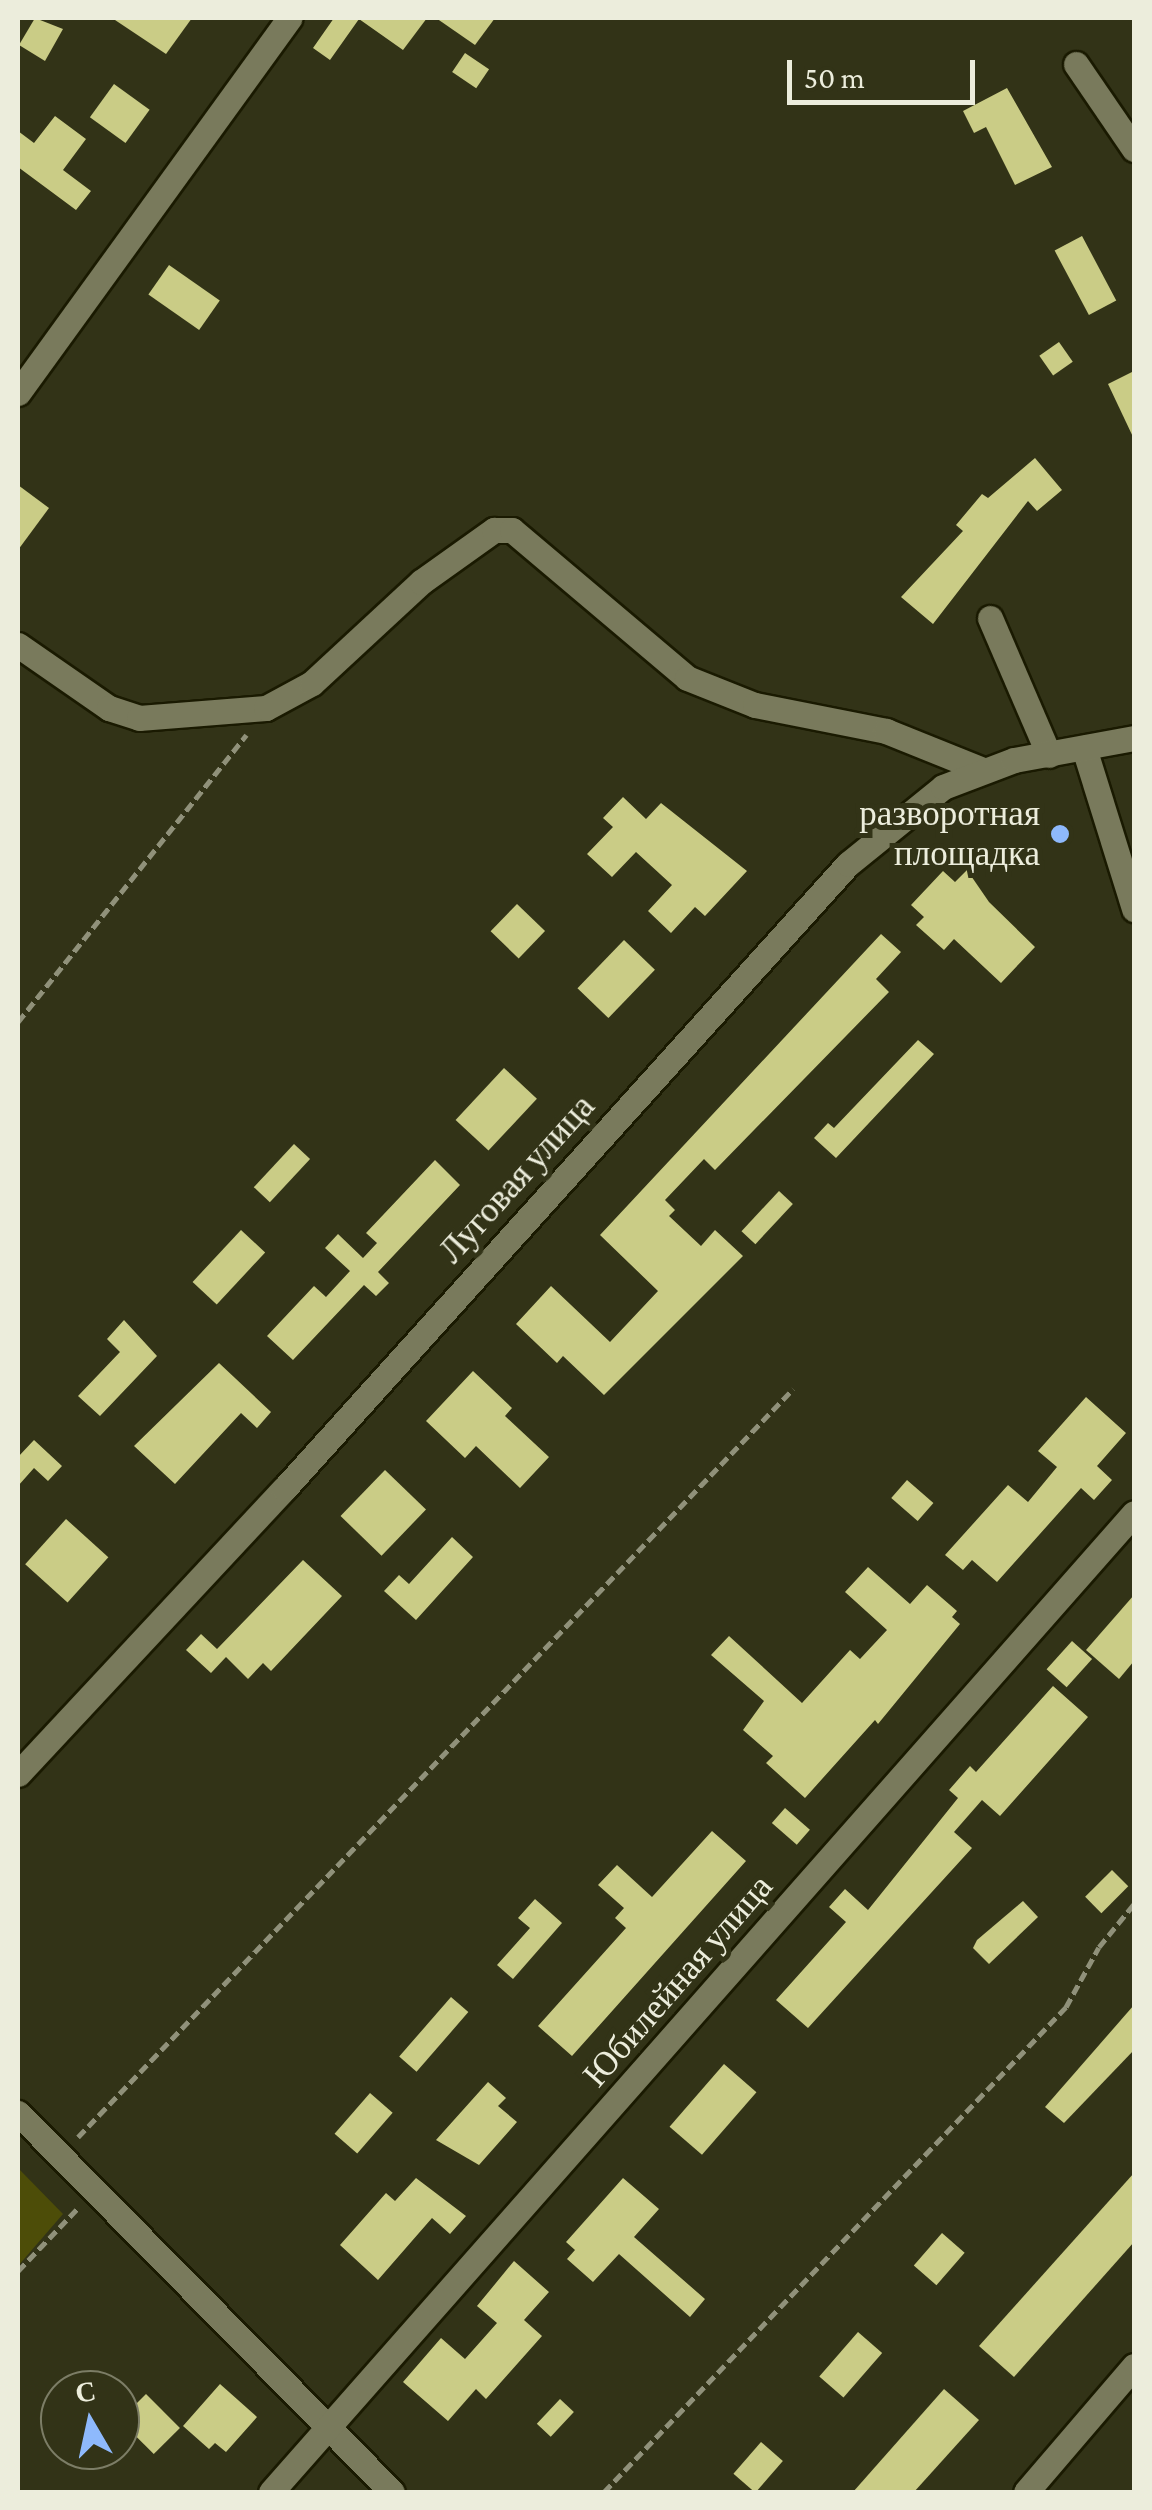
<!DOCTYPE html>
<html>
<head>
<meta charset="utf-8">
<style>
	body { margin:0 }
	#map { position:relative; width:1152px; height:2510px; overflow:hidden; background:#323317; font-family:"Crimson Pro",serif }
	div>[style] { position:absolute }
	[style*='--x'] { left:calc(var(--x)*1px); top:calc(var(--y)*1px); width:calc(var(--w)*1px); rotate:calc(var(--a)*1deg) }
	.green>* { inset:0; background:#4d4d08 }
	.building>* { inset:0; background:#cacc86; transform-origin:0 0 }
	.path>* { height:5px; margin-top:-2.5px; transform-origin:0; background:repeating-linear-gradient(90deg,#90917a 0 10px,transparent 0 15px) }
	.roads { filter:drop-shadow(2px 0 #1a1a01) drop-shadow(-2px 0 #1a1a01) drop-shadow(0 2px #1a1a01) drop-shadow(0 -2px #1a1a01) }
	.minor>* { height:25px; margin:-12.5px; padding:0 12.5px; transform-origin:12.5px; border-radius:12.5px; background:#797a5c }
	.dots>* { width:28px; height:28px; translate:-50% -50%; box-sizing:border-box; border:5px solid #323317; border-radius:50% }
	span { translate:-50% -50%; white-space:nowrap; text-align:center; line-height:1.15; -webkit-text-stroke:10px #323317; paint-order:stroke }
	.poi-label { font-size:35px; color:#eceddc }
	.right { translate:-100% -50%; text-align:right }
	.street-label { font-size:35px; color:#eceddc }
	.frame { position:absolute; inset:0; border:20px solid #eceddc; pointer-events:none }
	.north { position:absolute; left:40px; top:2370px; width:100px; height:100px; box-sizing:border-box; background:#323317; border:2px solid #7c7d66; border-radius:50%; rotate:351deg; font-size:28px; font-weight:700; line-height:40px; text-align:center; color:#eceddc }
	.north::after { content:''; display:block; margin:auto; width:35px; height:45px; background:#8eb9fc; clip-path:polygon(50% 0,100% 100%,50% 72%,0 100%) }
	.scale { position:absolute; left:787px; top:60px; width:188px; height:45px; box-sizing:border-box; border:5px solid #eceddc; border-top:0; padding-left:12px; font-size:30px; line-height:35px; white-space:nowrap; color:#eceddc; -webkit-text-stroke:8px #323317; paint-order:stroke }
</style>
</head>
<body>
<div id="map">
	<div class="green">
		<div style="clip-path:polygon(18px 2168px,63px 2214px,18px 2266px)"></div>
	</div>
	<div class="building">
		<div style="clip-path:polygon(35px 18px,63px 29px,45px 61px,19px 45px)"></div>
		<div style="clip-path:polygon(112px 18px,192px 18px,166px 54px)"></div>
		<div style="clip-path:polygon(334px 18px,427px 18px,403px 50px,359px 19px,330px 60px,313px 48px)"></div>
		<div style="clip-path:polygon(436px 18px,495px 18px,475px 45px)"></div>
		<div style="left:465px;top:53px;width:29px;height:23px;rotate:34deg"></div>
		<div style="left:114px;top:84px;width:44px;height:41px;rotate:36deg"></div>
		<div style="clip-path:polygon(1007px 88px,1052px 167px,1015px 185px,986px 127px,974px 133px,963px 111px)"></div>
		<div style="clip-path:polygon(55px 116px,86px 139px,63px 170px,91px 191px,76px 210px,18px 167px,18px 131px,34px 143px)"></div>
		<div style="left:1082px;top:236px;width:73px;height:31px;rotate:62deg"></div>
		<div style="left:169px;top:265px;width:62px;height:36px;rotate:35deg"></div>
		<div style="left:1059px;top:342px;width:24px;height:24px;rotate:55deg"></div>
		<div style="clip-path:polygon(1134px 371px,1134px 439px,1108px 384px)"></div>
		<div style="clip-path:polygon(1035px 458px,1062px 490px,1037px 511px,1028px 501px,933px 624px,901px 597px,963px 531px,956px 525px,982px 494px,988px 498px)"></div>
		<div style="clip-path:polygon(18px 485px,49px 508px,18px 550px)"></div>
		<div style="clip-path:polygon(623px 797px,646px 819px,661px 803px,747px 871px,705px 916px,695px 907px,671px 933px,648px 911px,672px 885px,636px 852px,612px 877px,587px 854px,613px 827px,603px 818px)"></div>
		<div style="clip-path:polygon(967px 870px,989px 902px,1035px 947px,1001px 983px,954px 939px,944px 950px,916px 925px,924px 917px,911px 905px,943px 871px,955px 882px)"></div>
		<div style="left:517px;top:904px;width:39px;height:38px;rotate:44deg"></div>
		<div style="clip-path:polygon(881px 934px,901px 952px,876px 979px,889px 992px,715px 1170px,704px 1159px,665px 1200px,675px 1210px,669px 1216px,701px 1246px,715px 1230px,743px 1256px,604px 1395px,563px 1356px,557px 1363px,516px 1324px,551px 1286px,610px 1342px,658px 1291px,600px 1235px)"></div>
		<div style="left:624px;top:940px;width:43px;height:67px;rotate:44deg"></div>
		<div style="clip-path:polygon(918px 1040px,934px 1054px,836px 1158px,814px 1138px,828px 1123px,834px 1128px)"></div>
		<div style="left:504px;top:1068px;width:45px;height:71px;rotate:43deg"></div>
		<div style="left:294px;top:1144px;width:22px;height:59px;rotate:43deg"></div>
		<div style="clip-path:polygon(435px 1160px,460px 1185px,378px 1272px,389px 1283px,376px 1296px,364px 1285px,293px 1360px,267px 1336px,314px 1286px,326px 1297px,350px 1271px,325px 1248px,338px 1234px,363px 1258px,377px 1243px,366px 1233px)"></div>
		<div style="left:779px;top:1191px;width:19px;height:55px;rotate:43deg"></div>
		<div style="left:241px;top:1230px;width:33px;height:71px;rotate:43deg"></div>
		<div style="clip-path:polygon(124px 1320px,157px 1356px,100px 1416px,78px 1396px,120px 1352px,107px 1339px)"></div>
		<div style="clip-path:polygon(219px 1363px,271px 1412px,257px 1428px,241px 1413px,175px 1484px,134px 1446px)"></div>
		<div style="clip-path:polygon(473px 1371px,512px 1408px,505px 1416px,549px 1457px,520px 1488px,476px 1446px,465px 1458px,426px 1421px)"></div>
		<div style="clip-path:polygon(1086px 1397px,1126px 1433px,1097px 1466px,1112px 1480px,1094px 1500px,1081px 1488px,997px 1582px,972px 1560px,963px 1570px,945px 1555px,1008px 1485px,1028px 1502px,1057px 1467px,1038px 1451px)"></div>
		<div style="clip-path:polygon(34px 1440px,62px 1466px,48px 1481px,34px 1468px,18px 1486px,18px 1457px)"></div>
		<div style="left:385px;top:1470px;width:57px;height:64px;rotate:44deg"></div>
		<div style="left:907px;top:1480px;width:35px;height:24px;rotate:41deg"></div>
		<div style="left:66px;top:1519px;width:57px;height:61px;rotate:42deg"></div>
		<div style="clip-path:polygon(452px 1537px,473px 1557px,416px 1620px,384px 1591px,399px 1575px,409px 1584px)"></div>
		<div style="clip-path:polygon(303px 1560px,342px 1596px,271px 1671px,263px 1663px,248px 1679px,226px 1657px,211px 1673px,186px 1650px,201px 1634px,217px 1649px)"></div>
		<div style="clip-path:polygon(868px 1567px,910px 1604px,927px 1585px,957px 1611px,952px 1617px,960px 1624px,878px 1724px,875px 1720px,805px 1798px,766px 1763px,773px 1756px,743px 1730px,764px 1701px,711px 1655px,729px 1636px,802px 1703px,850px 1650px,860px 1659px,887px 1630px,845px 1592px)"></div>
		<div style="clip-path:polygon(1134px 1595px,1134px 1661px,1119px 1679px,1086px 1650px)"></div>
		<div style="left:1072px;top:1641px;width:27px;height:38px;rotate:42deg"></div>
		<div style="clip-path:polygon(1053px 1686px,1088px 1717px,1000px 1816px,982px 1800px,954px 1832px,972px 1848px,808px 2028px,776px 2000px,846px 1922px,829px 1907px,845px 1889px,868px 1910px,958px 1798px,949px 1790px,970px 1766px,976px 1772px)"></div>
		<div style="left:785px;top:1808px;width:33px;height:20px;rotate:41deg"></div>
		<div style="clip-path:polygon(712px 1831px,746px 1861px,572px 2056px,538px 2026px,626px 1928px,615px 1918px,624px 1908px,598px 1885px,617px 1865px,652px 1897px)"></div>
		<div style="left:1112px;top:1870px;width:23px;height:38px;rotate:45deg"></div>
		<div style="clip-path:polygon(535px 1899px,562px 1923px,513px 1979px,497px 1965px,530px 1928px,518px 1918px)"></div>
		<div style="clip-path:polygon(1023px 1901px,1038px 1917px,989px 1964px,973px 1948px,977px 1940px)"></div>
		<div style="left:451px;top:1997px;width:23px;height:79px;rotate:41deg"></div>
		<div style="clip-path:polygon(1134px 2005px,1134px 2050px,1064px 2123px,1045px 2107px)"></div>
		<div style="left:724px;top:2064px;width:43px;height:83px;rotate:41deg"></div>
		<div style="clip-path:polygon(488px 2082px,506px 2098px,498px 2106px,517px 2122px,479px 2165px,436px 2140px)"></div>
		<div style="left:370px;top:2093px;width:30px;height:54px;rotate:41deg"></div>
		<div style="clip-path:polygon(1134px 2173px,1134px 2242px,1014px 2377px,979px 2346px)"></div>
		<div style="clip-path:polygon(416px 2178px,466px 2216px,450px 2234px,432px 2218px,378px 2280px,340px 2245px,386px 2193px,395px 2201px)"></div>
		<div style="clip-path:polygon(623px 2178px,659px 2209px,634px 2237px,705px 2299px,690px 2317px,619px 2254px,593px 2282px,567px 2259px,575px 2250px,566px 2242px)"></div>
		<div style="left:942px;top:2233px;width:30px;height:43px;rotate:41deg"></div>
		<div style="clip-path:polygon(514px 2261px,549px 2292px,524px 2320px,542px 2336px,486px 2399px,476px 2389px,448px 2421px,403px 2382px,441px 2338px,465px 2359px,497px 2323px,477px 2306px)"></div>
		<div style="left:858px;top:2332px;width:32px;height:59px;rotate:41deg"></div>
		<div style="clip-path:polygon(220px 2384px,257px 2417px,226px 2452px,215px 2443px,209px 2449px,183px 2426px)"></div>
		<div style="clip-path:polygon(944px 2389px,979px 2420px,914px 2492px,853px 2492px)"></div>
		<div style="left:146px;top:2394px;width:48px;height:37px;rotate:45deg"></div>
		<div style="left:560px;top:2399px;width:19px;height:34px;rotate:43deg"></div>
		<div style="left:761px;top:2442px;width:29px;height:42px;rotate:41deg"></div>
	</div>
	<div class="path">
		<div style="--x:18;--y:1022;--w:367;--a:-51.5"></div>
		<div style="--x:78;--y:2137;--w:1035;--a:-46.29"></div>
		<div style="--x:18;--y:2271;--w:87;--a:-46.4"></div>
		<div style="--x:604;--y:2492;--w:670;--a:-46.39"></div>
		<div style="--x:1066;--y:2007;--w:68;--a:-61.2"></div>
		<div style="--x:1099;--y:1947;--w:55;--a:-50.9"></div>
	</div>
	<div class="roads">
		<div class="minor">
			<div style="--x:1076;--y:64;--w:103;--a:55.7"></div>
			<div style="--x:18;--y:393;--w:463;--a:-54.1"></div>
			<div style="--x:990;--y:618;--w:149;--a:66.7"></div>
			<div style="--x:18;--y:645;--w:111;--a:34.7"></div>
			<div style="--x:109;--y:708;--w:32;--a:18"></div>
			<div style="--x:139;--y:718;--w:127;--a:-4.5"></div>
			<div style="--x:266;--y:708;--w:52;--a:-28.5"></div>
			<div style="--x:312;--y:683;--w:149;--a:-42.8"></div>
			<div style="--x:421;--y:582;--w:90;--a:-35.5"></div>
			<div style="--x:494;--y:530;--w:18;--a:0"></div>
			<div style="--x:512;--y:530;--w:229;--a:40.2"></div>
			<div style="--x:687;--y:678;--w:73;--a:21.7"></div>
			<div style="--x:755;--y:705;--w:134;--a:11.2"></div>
			<div style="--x:886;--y:731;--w:105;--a:21.9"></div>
			<div style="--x:1084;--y:748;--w:169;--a:72.7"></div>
			<div style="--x:18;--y:1774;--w:390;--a:-47"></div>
			<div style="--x:284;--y:1489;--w:842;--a:-47.94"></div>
			<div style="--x:848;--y:864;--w:122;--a:-39"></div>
			<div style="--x:943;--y:787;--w:76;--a:-20.8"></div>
			<div style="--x:1014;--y:760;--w:122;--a:-10.4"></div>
			<div style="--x:18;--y:2113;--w:532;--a:45.38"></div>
			<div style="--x:271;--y:2492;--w:1305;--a:-48.6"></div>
			<div style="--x:1026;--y:2492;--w:166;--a:-49.4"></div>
		</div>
	</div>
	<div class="dots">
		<div style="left:1060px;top:834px;background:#8eb9fc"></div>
	</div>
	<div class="poi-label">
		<span class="right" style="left:1040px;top:834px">разворотная<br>площадка</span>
	</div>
	<div class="street-label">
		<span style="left:517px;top:1179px;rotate:-48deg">Луговая улица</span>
		<span style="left:678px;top:1981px;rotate:-49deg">Юбилейная улица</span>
	</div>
	<div class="frame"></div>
	<div class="north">С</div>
	<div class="scale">50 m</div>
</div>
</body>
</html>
